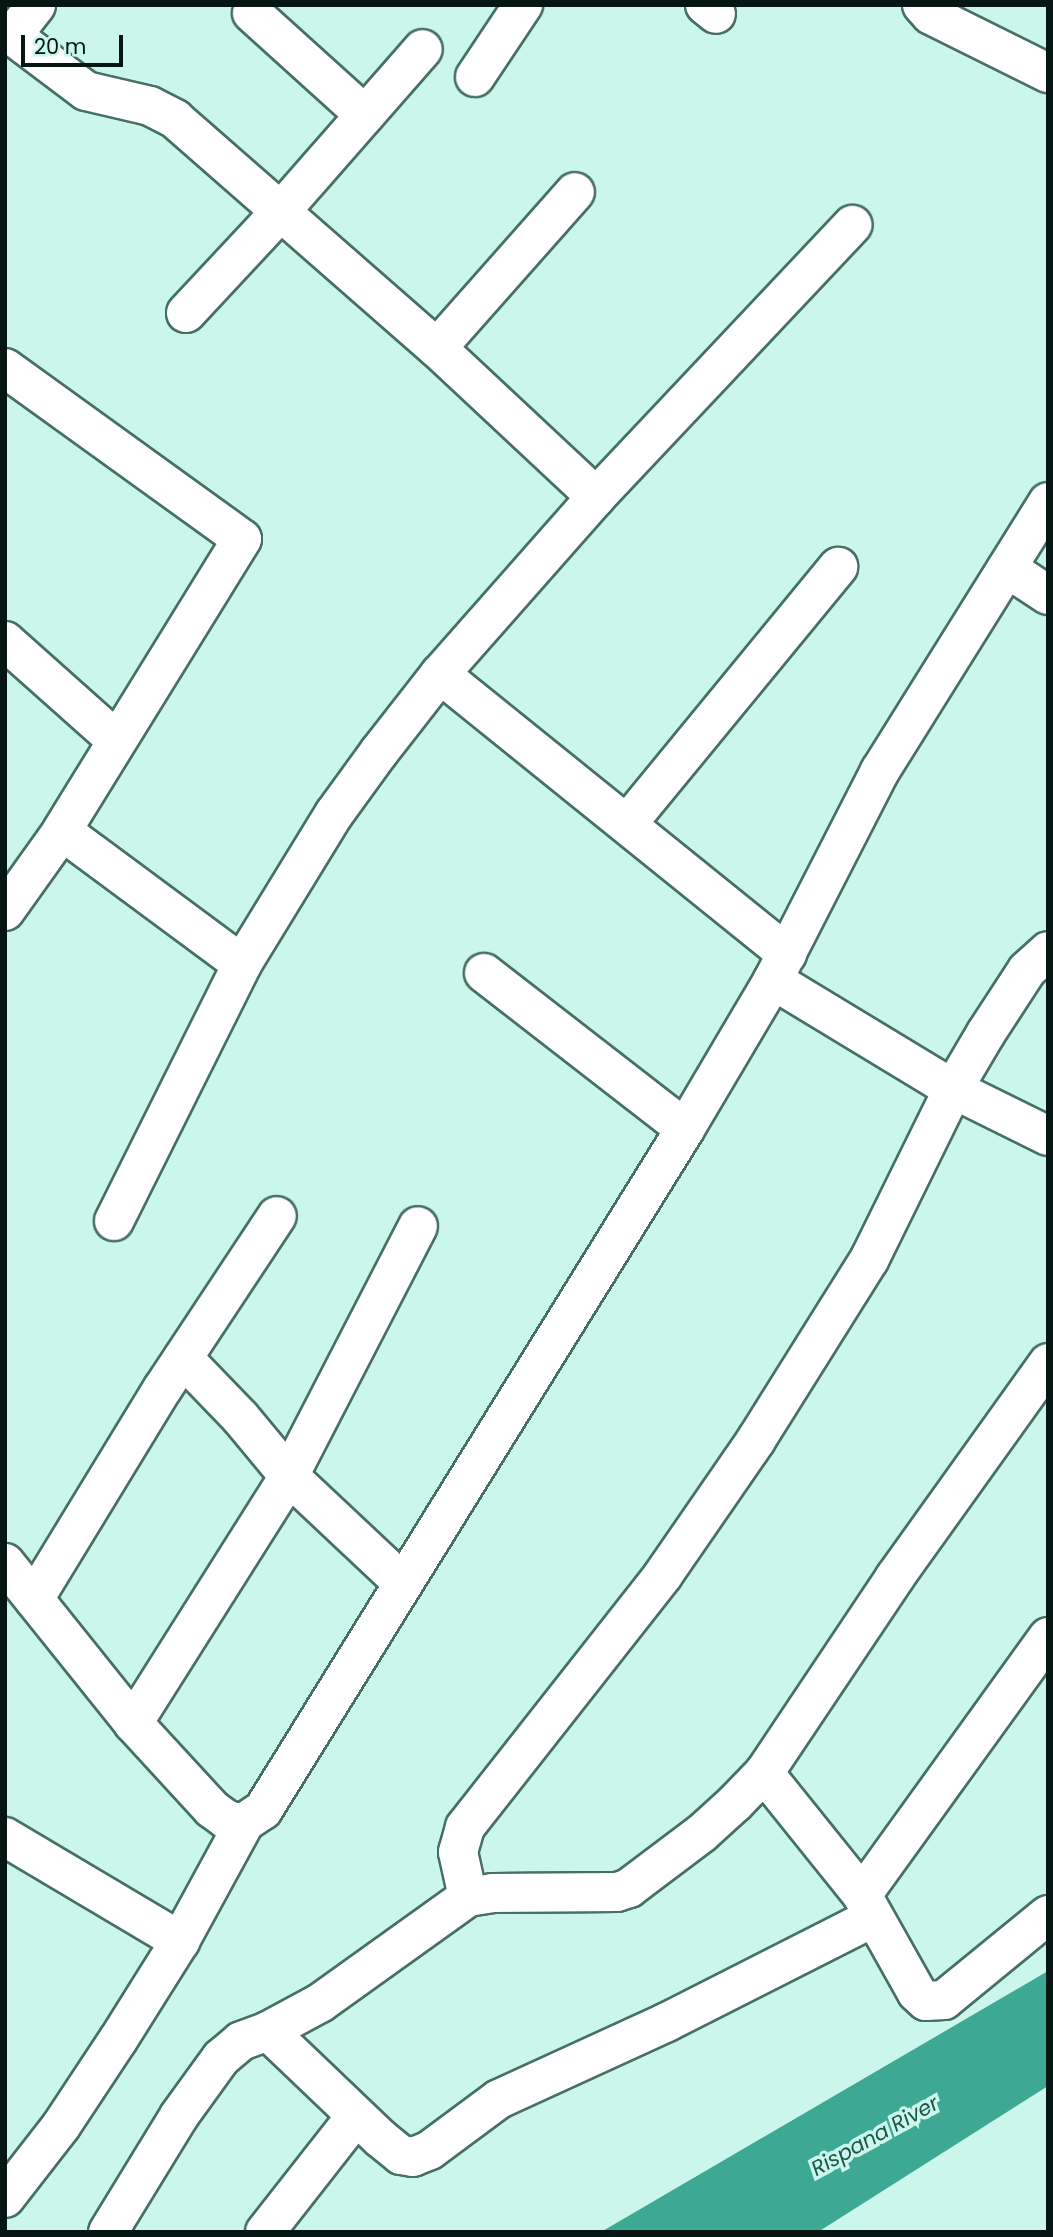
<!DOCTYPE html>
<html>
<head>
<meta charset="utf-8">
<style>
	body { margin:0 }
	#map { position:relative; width:1053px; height:2237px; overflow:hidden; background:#caf6eb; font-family:Poppins,sans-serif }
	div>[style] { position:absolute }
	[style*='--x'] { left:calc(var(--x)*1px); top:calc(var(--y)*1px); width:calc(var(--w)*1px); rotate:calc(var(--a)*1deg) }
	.water>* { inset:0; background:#3da894 }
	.roads { filter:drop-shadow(2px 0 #476f66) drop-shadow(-2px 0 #476f66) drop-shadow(0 2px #476f66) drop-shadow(0 -2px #476f66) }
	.minor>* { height:38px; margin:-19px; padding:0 19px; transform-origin:19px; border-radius:19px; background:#fff }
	span { translate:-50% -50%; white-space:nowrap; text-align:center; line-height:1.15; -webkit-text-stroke:7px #caf6eb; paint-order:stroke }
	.water-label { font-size:21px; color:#1b564b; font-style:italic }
	.frame { position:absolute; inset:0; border:7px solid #061612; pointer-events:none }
	.scale { position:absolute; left:21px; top:35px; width:102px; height:32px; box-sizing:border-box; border:4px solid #061612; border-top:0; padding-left:9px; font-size:21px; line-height:24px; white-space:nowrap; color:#061612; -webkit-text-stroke:5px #caf6eb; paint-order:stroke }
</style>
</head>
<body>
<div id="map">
	<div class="water">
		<div style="clip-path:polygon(1048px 1971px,1048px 2086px,818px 2232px,601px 2232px)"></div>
	</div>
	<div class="roads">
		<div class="minor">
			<div style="--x:705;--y:5;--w:14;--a:39"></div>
			<div style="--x:922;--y:5;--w:13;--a:48"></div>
			<div style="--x:931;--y:15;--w:131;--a:26.4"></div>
			<div style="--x:252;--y:13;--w:152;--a:42.1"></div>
			<div style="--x:5;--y:30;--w:101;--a:37"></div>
			<div style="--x:86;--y:91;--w:66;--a:13.2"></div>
			<div style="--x:150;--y:106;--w:28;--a:27"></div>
			<div style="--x:175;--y:119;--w:348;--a:41.2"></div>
			<div style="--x:437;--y:348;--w:218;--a:43.1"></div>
			<div style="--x:12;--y:36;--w:39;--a:-52"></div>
			<div style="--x:475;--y:77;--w:87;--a:-56.3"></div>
			<div style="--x:186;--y:313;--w:139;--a:-47"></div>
			<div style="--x:281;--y:211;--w:215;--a:-48.8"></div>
			<div style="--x:437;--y:348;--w:208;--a:-48.5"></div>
			<div style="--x:5;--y:368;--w:292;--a:35.8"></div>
			<div style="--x:242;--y:539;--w:343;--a:121.7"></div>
			<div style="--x:62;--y:831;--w:224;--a:36.5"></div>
			<div style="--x:1007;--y:568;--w:49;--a:33.4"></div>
			<div style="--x:5;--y:641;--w:149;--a:41.7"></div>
			<div style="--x:440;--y:674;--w:446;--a:38.9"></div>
			<div style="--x:627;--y:824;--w:333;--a:-50.6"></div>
			<div style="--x:5;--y:911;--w:98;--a:-54.5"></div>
			<div style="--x:484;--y:973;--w:254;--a:37.8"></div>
			<div style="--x:773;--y:980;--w:210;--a:31.2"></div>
			<div style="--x:953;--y:1089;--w:106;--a:26.3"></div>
			<div style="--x:114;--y:1221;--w:287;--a:-63.5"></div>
			<div style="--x:242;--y:964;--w:176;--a:-58.5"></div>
			<div style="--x:334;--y:814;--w:77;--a:-54"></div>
			<div style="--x:379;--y:752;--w:99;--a:-52"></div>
			<div style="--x:440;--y:674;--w:236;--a:-48.6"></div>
			<div style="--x:596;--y:497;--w:374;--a:-46.7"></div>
			<div style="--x:183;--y:1358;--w:82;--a:46"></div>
			<div style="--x:240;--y:1417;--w:77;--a:50.3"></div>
			<div style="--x:289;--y:1476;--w:156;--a:43.2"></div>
			<div style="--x:5;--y:1563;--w:205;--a:51.3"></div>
			<div style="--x:133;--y:1723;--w:117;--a:47.4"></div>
			<div style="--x:212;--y:1809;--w:19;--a:36"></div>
			<div style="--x:227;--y:1820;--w:9;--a:13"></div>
			<div style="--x:236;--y:1822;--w:9;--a:0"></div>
			<div style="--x:245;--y:1822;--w:22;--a:-34"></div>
			<div style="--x:263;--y:1810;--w:801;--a:-58.21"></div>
			<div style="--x:685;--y:1129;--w:173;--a:-59.4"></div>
			<div style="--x:773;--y:980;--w:235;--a:-62.9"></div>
			<div style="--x:880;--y:771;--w:317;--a:-58"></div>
			<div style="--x:34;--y:1599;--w:247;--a:-58.6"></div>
			<div style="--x:163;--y:1388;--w:206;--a:-56.5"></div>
			<div style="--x:133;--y:1723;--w:292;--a:-57.7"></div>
			<div style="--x:289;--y:1476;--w:281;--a:-62.7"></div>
			<div style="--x:764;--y:1773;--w:156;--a:51.2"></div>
			<div style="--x:862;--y:1895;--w:112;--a:60.7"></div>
			<div style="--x:917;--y:1993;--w:12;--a:42"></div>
			<div style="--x:926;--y:2001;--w:18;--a:-3"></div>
			<div style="--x:944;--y:2000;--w:134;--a:-39.3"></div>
			<div style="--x:5;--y:1837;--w:204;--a:30.7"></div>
			<div style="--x:862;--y:1895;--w:318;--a:-54.2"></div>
			<div style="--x:468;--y:1897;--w:46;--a:-102.5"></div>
			<div style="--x:458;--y:1852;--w:26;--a:-74"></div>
			<div style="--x:465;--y:1827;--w:320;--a:-51.8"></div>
			<div style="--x:663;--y:1575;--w:164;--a:-55.4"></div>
			<div style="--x:756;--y:1440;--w:213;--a:-57.9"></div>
			<div style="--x:869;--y:1260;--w:191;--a:-63.8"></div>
			<div style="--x:953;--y:1089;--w:65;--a:-59.5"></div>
			<div style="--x:986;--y:1033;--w:75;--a:-56.9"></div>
			<div style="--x:1027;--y:970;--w:28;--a:-42"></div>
			<div style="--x:268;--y:2031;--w:155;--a:43.7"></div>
			<div style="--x:380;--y:2138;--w:27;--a:39"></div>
			<div style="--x:401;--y:2155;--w:12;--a:9"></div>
			<div style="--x:413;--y:2157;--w:18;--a:-22"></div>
			<div style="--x:430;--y:2150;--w:86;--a:-36.5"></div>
			<div style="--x:499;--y:2099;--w:185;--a:-24.6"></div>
			<div style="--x:667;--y:2022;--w:232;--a:-26.9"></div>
			<div style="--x:5;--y:2198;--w:91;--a:-52.1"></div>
			<div style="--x:61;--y:2126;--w:103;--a:-56.5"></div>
			<div style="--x:118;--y:2040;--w:117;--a:-57.9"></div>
			<div style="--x:180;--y:1941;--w:136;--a:-61.4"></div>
			<div style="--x:108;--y:2232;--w:136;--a:-58.5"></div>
			<div style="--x:179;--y:2116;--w:72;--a:-54.1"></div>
			<div style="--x:221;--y:2058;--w:26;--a:-40"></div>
			<div style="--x:241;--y:2041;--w:29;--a:-20"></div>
			<div style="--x:268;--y:2031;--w:59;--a:-28.3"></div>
			<div style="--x:320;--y:2003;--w:182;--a:-35.6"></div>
			<div style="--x:468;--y:1897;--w:24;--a:-9"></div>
			<div style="--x:492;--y:1893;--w:125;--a:-0.5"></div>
			<div style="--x:617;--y:1892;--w:13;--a:-18"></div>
			<div style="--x:629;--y:1888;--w:91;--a:-37"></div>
			<div style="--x:702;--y:1833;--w:45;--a:-42.3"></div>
			<div style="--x:735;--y:1803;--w:42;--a:-46"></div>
			<div style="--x:764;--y:1773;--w:236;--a:-56.2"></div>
			<div style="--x:895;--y:1577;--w:263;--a:-54.4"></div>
			<div style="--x:265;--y:2232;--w:147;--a:-51.9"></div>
		</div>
	</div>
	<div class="water-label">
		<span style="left:875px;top:2136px;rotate:-29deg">Rispana River</span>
	</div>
	<div class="frame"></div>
	<div class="scale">20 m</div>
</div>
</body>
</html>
